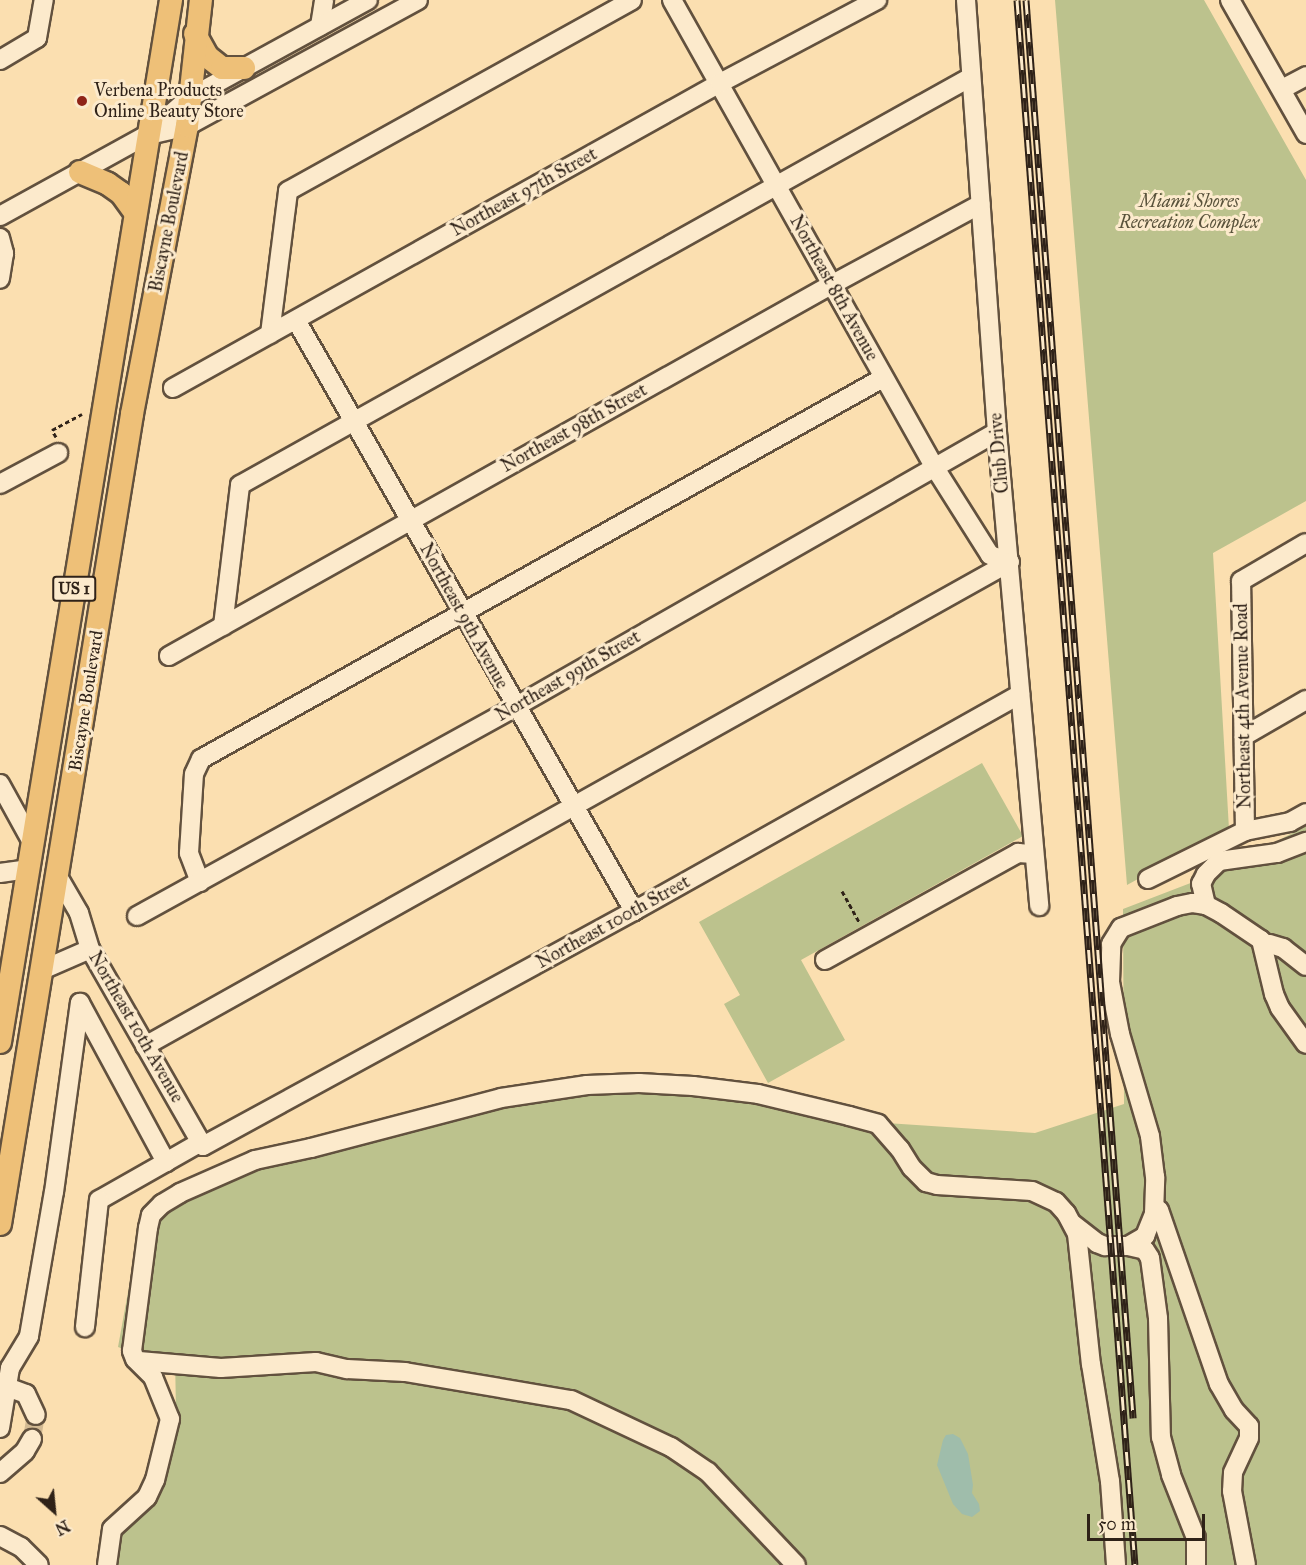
<!DOCTYPE html>
<html>
<head>
<meta charset="utf-8">
<style>
	body { margin:0 }
	#map { position:relative; width:1306px; height:1565px; overflow:hidden; background:#fbdfb0; font-family:"IM FELL Great Primer",serif }
	div>[style] { position:absolute }
	[style*='--x'] { left:calc(var(--x)*1px); top:calc(var(--y)*1px); width:calc(var(--w)*1px); rotate:calc(var(--a)*1deg) }
	.green>* { inset:0; background:#bcc28d }
	.water>* { inset:0; background:#9fbdab }
	.minor-tunnel>* { height:18px; margin-top:-9px; transform-origin:0; background:repeating-linear-gradient(90deg,#d2b992 0 18px,transparent 0 27px) }
	.path>* { height:3px; margin-top:-1.5px; transform-origin:0; background:repeating-linear-gradient(90deg,#2f2218 0 4.5px,transparent 0 7.5px) }
	.roads { filter:drop-shadow(2px 0 #62513e) drop-shadow(-2px 0 #62513e) drop-shadow(0 2px #62513e) drop-shadow(0 -2px #62513e) }
	.minor>* { height:18px; margin:-9px; padding:0 9px; transform-origin:9px; border-radius:9px; background:#fceacc }
	.major>* { height:22px; margin:-11px; padding:0 11px; transform-origin:11px; border-radius:11px; background:#eec078 }
	.rail>* { height:7px; margin-top:-3.5px; transform-origin:0; background:repeating-linear-gradient(90deg,#fceacc 0 14px,#2f2218 0 28px); box-sizing:border-box; border-block:2px solid #2f2218 }
	.dots>* { width:16px; height:16px; translate:-50% -50%; box-sizing:border-box; border:3px solid #fceacc; border-radius:50% }
	span { translate:-50% -50%; white-space:nowrap; text-align:center; line-height:1.15; -webkit-text-stroke:6px #fceacc; paint-order:stroke }
	.shield-label span { padding:2px 4px; background:#fceacc; border:2px solid; border-radius:4px; -webkit-text-stroke-width:0 }
	.shield-label { font-size:16px; color:#2f2218; font-weight:700 }
	.poi-label { font-size:18px; color:#2f2218 }
	.left { translate:0 -50%; text-align:left }
	.street-label { font-size:18px; color:#2f2218 }
	.park-label { font-size:18px; color:#59523b; font-style:italic }
	.north { position:absolute; left:24px; top:1481px; width:60px; height:60px; -webkit-text-stroke:4px #fceacc; paint-order:stroke; rotate:153deg; font-size:16px; font-weight:700; line-height:24px; text-align:center; color:#2f2218 }
	.north::after { content:''; display:block; margin:auto; width:21px; height:27px; background:#2f2218; clip-path:polygon(50% 0,100% 100%,50% 72%,0 100%) }
	.scale { position:absolute; left:1087px; top:1514px; width:118px; height:27px; box-sizing:border-box; border:3px solid #2f2218; border-top:0; padding-left:8px; font-size:18px; line-height:21px; white-space:nowrap; color:#2f2218; -webkit-text-stroke:4px #fceacc; paint-order:stroke }
</style>
</head>
<body>
<div id="map">
	<div class="green">
		<div style="clip-path:polygon(1055px 0,1204px 0,1306px 180px,1306px 501px,1213px 553px,1229px 829px,1127px 885px)"></div>
		<div style="clip-path:polygon(982px 763px,1023px 836px,801px 960px,845px 1040px,768px 1083px,724px 1004px,740px 995px,699px 922px)"></div>
		<div style="clip-path:polygon(1306px 826px,1306px 1565px,111px 1565px,115px 1538px,157px 1496px,168px 1467px,176px 1412px,175px 1356px,140px 1355px,118px 1347px,142px 1215px,185px 1186px,599px 1080px,856px 1121px,1035px 1133px,1124px 1104px,1123px 909px,1214px 874px)"></div>
	</div>
	<div class="water">
		<div style="clip-path:polygon(953px 1434px,960px 1438px,968px 1454px,973px 1485px,972px 1493px,979px 1504px,980px 1511px,972px 1517px,962px 1514px,953px 1504px,937px 1465px,943px 1440px,946px 1435px)"></div>
	</div>
	<div class="minor-tunnel">
		<div style="--x:32;--y:1439;--w:24;--a:-81"></div>
	</div>
	<div class="path">
		<div style="--x:56;--y:437;--w:8;--a:-120"></div>
		<div style="--x:52;--y:430;--w:34;--a:-28"></div>
		<div style="--x:842;--y:891;--w:37;--a:61"></div>
	</div>
	<div class="roads">
		<div class="minor">
			<div style="--x:672;--y:0;--w:537;--a:60.67"></div>
			<div style="--x:935;--y:468;--w:103;--a:57.7"></div>
			<div style="--x:990;--y:555;--w:21;--a:19"></div>
			<div style="--x:966;--y:0;--w:433;--a:85.9"></div>
			<div style="--x:997;--y:432;--w:476;--a:84.9"></div>
			<div style="--x:1230;--y:0;--w:154;--a:60.4"></div>
			<div style="--x:320;--y:26;--w:26;--a:-81"></div>
			<div style="--x:0;--y:60;--w:43;--a:-30.7"></div>
			<div style="--x:37;--y:38;--w:39;--a:-80"></div>
			<div style="--x:1282;--y:89;--w:27;--a:-28"></div>
			<div style="--x:149;--y:135;--w:39;--a:-13"></div>
			<div style="--x:187;--y:126;--w:263;--a:-28.6"></div>
			<div style="--x:0;--y:216;--w:168;--a:-28.9"></div>
			<div style="--x:147;--y:135;--w:56;--a:-41.4"></div>
			<div style="--x:189;--y:98;--w:204;--a:-28.7"></div>
			<div style="--x:0;--y:238;--w:16;--a:75"></div>
			<div style="--x:4;--y:253;--w:26;--a:99"></div>
			<div style="--x:296;--y:320;--w:681;--a:60.23"></div>
			<div style="--x:270;--y:334;--w:144;--a:-82.8"></div>
			<div style="--x:288;--y:191;--w:393;--a:-29"></div>
			<div style="--x:173;--y:388;--w:626;--a:-29.14"></div>
			<div style="--x:720;--y:83;--w:178;--a:-27.9"></div>
			<div style="--x:0;--y:484;--w:66;--a:-28.1"></div>
			<div style="--x:223;--y:626;--w:142;--a:-83.1"></div>
			<div style="--x:240;--y:485;--w:837;--a:-29.17"></div>
			<div style="--x:169;--y:656;--w:759;--a:-29.27"></div>
			<div style="--x:831;--y:285;--w:170;--a:-28.4"></div>
			<div style="--x:1244;--y:736;--w:72;--a:-30.1"></div>
			<div style="--x:0;--y:784;--w:66;--a:61.1"></div>
			<div style="--x:1245;--y:831;--w:250;--a:-90.9"></div>
			<div style="--x:1241;--y:581;--w:75;--a:-30.3"></div>
			<div style="--x:0;--y:873;--w:28;--a:-8"></div>
			<div style="--x:57;--y:875;--w:44;--a:59.9"></div>
			<div style="--x:79;--y:913;--w:38;--a:73"></div>
			<div style="--x:90;--y:949;--w:227;--a:60.2"></div>
			<div style="--x:203;--y:1146;--w:491;--a:-28.6"></div>
			<div style="--x:634;--y:911;--w:443;--a:-29.3"></div>
			<div style="--x:1148;--y:879;--w:108;--a:-26.3"></div>
			<div style="--x:1245;--y:831;--w:46;--a:-11.3"></div>
			<div style="--x:1290;--y:822;--w:18;--a:-29"></div>
			<div style="--x:200;--y:882;--w:31;--a:-111"></div>
			<div style="--x:189;--y:853;--w:79;--a:-86.4"></div>
			<div style="--x:194;--y:774;--w:17;--a:-65"></div>
			<div style="--x:201;--y:759;--w:781;--a:-29.19"></div>
			<div style="--x:1206;--y:905;--w:22;--a:-103"></div>
			<div style="--x:1201;--y:884;--w:11;--a:-63"></div>
			<div style="--x:1206;--y:874;--w:18;--a:-45"></div>
			<div style="--x:1219;--y:861;--w:59;--a:-7.9"></div>
			<div style="--x:1277;--y:853;--w:31;--a:-21"></div>
			<div style="--x:137;--y:916;--w:432;--a:-28.9"></div>
			<div style="--x:515;--y:707;--w:555;--a:-29.71"></div>
			<div style="--x:1264;--y:950;--w:8;--a:-45"></div>
			<div style="--x:1270;--y:944;--w:14;--a:17"></div>
			<div style="--x:1283;--y:948;--w:29;--a:38"></div>
			<div style="--x:825;--y:960;--w:221;--a:-29"></div>
			<div style="--x:1018;--y:853;--w:16;--a:4"></div>
			<div style="--x:42;--y:970;--w:52;--a:-23.6"></div>
			<div style="--x:145;--y:1046;--w:991;--a:-29.23"></div>
			<div style="--x:166;--y:1162;--w:40;--a:-29.7"></div>
			<div style="--x:1154;--y:1214;--w:6;--a:-39"></div>
			<div style="--x:1159;--y:1210;--w:184;--a:71"></div>
			<div style="--x:1219;--y:1384;--w:30;--a:60"></div>
			<div style="--x:1234;--y:1410;--w:22;--a:47"></div>
			<div style="--x:1249;--y:1426;--w:12;--a:90"></div>
			<div style="--x:1249;--y:1438;--w:38;--a:115"></div>
			<div style="--x:1233;--y:1473;--w:18;--a:93"></div>
			<div style="--x:1232;--y:1491;--w:75;--a:79.3"></div>
			<div style="--x:1073;--y:1224;--w:31;--a:38"></div>
			<div style="--x:1097;--y:1243;--w:9;--a:21"></div>
			<div style="--x:1105;--y:1246;--w:23;--a:0"></div>
			<div style="--x:1128;--y:1246;--w:20;--a:-30"></div>
			<div style="--x:1145;--y:1236;--w:24;--a:-68"></div>
			<div style="--x:1154;--y:1214;--w:37;--a:-88"></div>
			<div style="--x:1155;--y:1177;--w:41;--a:-97"></div>
			<div style="--x:1150;--y:1136;--w:106;--a:-106.4"></div>
			<div style="--x:1120;--y:1034;--w:53;--a:-100.9"></div>
			<div style="--x:1110;--y:982;--w:38;--a:-88"></div>
			<div style="--x:1111;--y:944;--w:19;--a:-58"></div>
			<div style="--x:1121;--y:928;--w:60;--a:-21.4"></div>
			<div style="--x:1177;--y:906;--w:16;--a:-11"></div>
			<div style="--x:1193;--y:903;--w:13;--a:9"></div>
			<div style="--x:1206;--y:905;--w:17;--a:28"></div>
			<div style="--x:1221;--y:913;--w:48;--a:34"></div>
			<div style="--x:1261;--y:940;--w:56;--a:76.5"></div>
			<div style="--x:1274;--y:994;--w:15;--a:67"></div>
			<div style="--x:1280;--y:1008;--w:44;--a:54.2"></div>
			<div style="--x:1128;--y:1246;--w:17;--a:13"></div>
			<div style="--x:1145;--y:1250;--w:9;--a:58"></div>
			<div style="--x:1150;--y:1258;--w:61;--a:82.4"></div>
			<div style="--x:1158;--y:1318;--w:119;--a:88.6"></div>
			<div style="--x:1161;--y:1437;--w:39;--a:75"></div>
			<div style="--x:1171;--y:1475;--w:68;--a:68.4"></div>
			<div style="--x:1196;--y:1538;--w:27;--a:90"></div>
			<div style="--x:139;--y:1361;--w:82;--a:4.9"></div>
			<div style="--x:221;--y:1368;--w:95;--a:-3.6"></div>
			<div style="--x:316;--y:1362;--w:32;--a:13"></div>
			<div style="--x:347;--y:1369;--w:58;--a:3"></div>
			<div style="--x:405;--y:1372;--w:168;--a:9.6"></div>
			<div style="--x:571;--y:1400;--w:110;--a:25.2"></div>
			<div style="--x:671;--y:1447;--w:45;--a:34"></div>
			<div style="--x:708;--y:1472;--w:128;--a:46.6"></div>
			<div style="--x:7;--y:1387;--w:20;--a:20"></div>
			<div style="--x:26;--y:1394;--w:23;--a:65"></div>
			<div style="--x:0;--y:1428;--w:61;--a:-80.5"></div>
			<div style="--x:10;--y:1368;--w:37;--a:-59"></div>
			<div style="--x:29;--y:1336;--w:146;--a:-80.2"></div>
			<div style="--x:54;--y:1192;--w:191;--a:-82.2"></div>
			<div style="--x:80;--y:1003;--w:181;--a:61.6"></div>
			<div style="--x:166;--y:1162;--w:77;--a:150.4"></div>
			<div style="--x:99;--y:1200;--w:128;--a:96.3"></div>
			<div style="--x:0;--y:1473;--w:33;--a:-41"></div>
			<div style="--x:25;--y:1451;--w:14;--a:-60"></div>
			<div style="--x:0;--y:1536;--w:24;--a:28"></div>
			<div style="--x:21;--y:1547;--w:25;--a:45"></div>
			<div style="--x:107;--y:1565;--w:36;--a:-82"></div>
			<div style="--x:112;--y:1529;--w:47;--a:-42.4"></div>
			<div style="--x:147;--y:1497;--w:19;--a:-65"></div>
			<div style="--x:155;--y:1480;--w:63;--a:-76.2"></div>
			<div style="--x:170;--y:1419;--w:45;--a:-112"></div>
			<div style="--x:153;--y:1377;--w:25;--a:-135"></div>
			<div style="--x:135;--y:1359;--w:9;--a:-111"></div>
			<div style="--x:132;--y:1351;--w:124;--a:-82.6"></div>
			<div style="--x:148;--y:1228;--w:13;--a:-77"></div>
			<div style="--x:151;--y:1215;--w:16;--a:-45"></div>
			<div style="--x:162;--y:1204;--w:21;--a:-31"></div>
			<div style="--x:180;--y:1193;--w:82;--a:-23.7"></div>
			<div style="--x:255;--y:1160;--w:57;--a:-12.1"></div>
			<div style="--x:311;--y:1148;--w:196;--a:-14.7"></div>
			<div style="--x:501;--y:1098;--w:87;--a:-8.6"></div>
			<div style="--x:587;--y:1085;--w:52;--a:-2.2"></div>
			<div style="--x:639;--y:1083;--w:54;--a:3.2"></div>
			<div style="--x:693;--y:1086;--w:65;--a:7"></div>
			<div style="--x:758;--y:1094;--w:94;--a:13.6"></div>
			<div style="--x:849;--y:1116;--w:30;--a:15"></div>
			<div style="--x:878;--y:1124;--w:33;--a:49"></div>
			<div style="--x:900;--y:1149;--w:22;--a:58"></div>
			<div style="--x:912;--y:1168;--w:20;--a:45"></div>
			<div style="--x:926;--y:1182;--w:11;--a:15"></div>
			<div style="--x:937;--y:1185;--w:95;--a:3.6"></div>
			<div style="--x:1032;--y:1191;--w:26;--a:25"></div>
			<div style="--x:1056;--y:1202;--w:15;--a:48"></div>
			<div style="--x:1066;--y:1213;--w:24;--a:62"></div>
			<div style="--x:1077;--y:1234;--w:131;--a:83.9"></div>
			<div style="--x:1091;--y:1364;--w:119;--a:80.8"></div>
			<div style="--x:1110;--y:1481;--w:84;--a:85.9"></div>
		</div>
		<div class="major">
			<div style="--x:195;--y:34;--w:26;--a:61"></div>
			<div style="--x:208;--y:57;--w:18;--a:38"></div>
			<div style="--x:222;--y:68;--w:22;--a:0"></div>
			<div style="--x:80;--y:172;--w:30;--a:23"></div>
			<div style="--x:108;--y:184;--w:16;--a:35"></div>
			<div style="--x:121;--y:193;--w:24;--a:54"></div>
			<div style="--x:0;--y:1042;--w:1056;--a:-80.68"></div>
			<div style="--x:0;--y:1224;--w:821;--a:-80.74"></div>
			<div style="--x:132;--y:414;--w:293;--a:-79.2"></div>
			<div style="--x:187;--y:126;--w:127;--a:-83.7"></div>
		</div>
	</div>
	<div class="rail">
		<div style="--x:1017;--y:0;--w:1569;--a:85.69"></div>
		<div style="--x:1026;--y:0;--w:1422;--a:85.68"></div>
	</div>
	<div class="dots">
		<div style="left:82px;top:101px;background:#8f2418"></div>
	</div>
	<div class="shield-label">
		<span style="left:74px;top:589px">US 1</span>
	</div>
	<div class="poi-label">
		<span class="left" style="left:94px;top:101px">Verbena Products<br>Online Beauty Store</span>
	</div>
	<div class="street-label">
		<span style="left:524px;top:192px;rotate:-29deg">Northeast 97th Street</span>
		<span style="left:169px;top:222px;rotate:-79deg">Biscayne Boulevard</span>
		<span style="left:834px;top:288px;rotate:61deg">Northeast 8th Avenue</span>
		<span style="left:574px;top:428px;rotate:-29deg">Northeast 98th Street</span>
		<span style="left:999px;top:453px;rotate:-95deg">Club Drive</span>
		<span style="left:464px;top:616px;rotate:61deg">Northeast 9th Avenue</span>
		<span style="left:568px;top:676px;rotate:-30deg">Northeast 99th Street</span>
		<span style="left:86px;top:701px;rotate:-81deg">Biscayne Boulevard</span>
		<span style="left:1243px;top:706px;rotate:-91deg">Northeast 4th Avenue Road</span>
		<span style="left:613px;top:922px;rotate:-29deg">Northeast 100th Street</span>
		<span style="left:136px;top:1027px;rotate:60deg">Northeast 10th Avenue</span>
	</div>
	<div class="park-label">
		<span style="left:1189px;top:212px">Miami Shores<br>Recreation Complex</span>
	</div>
	<div class="north">N</div>
	<div class="scale">50 m</div>
</div>
</body>
</html>
